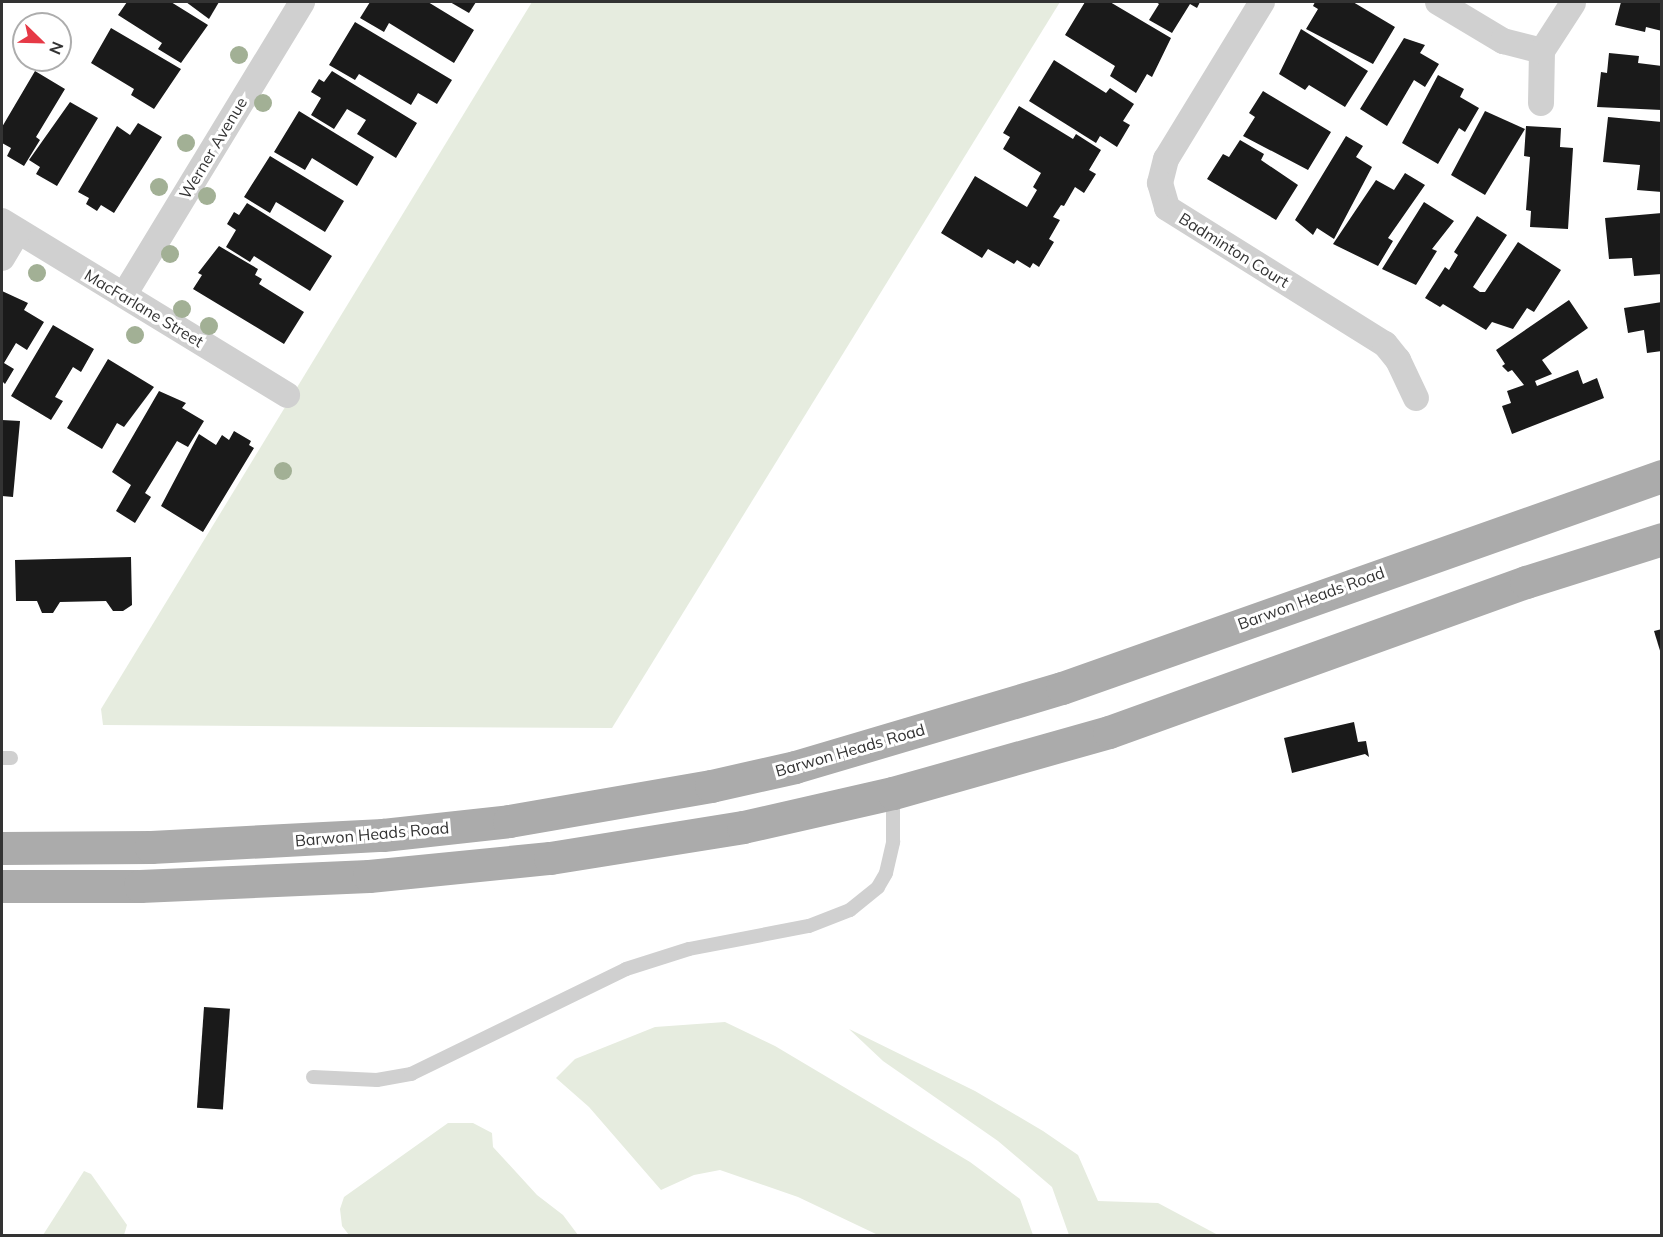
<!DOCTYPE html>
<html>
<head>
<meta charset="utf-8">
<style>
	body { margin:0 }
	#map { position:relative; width:1663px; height:1237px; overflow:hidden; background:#fff; font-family:Mulish,sans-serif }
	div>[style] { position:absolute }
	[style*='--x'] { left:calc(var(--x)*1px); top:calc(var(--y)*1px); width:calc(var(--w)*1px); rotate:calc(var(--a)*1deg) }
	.green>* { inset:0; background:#e6ecdf }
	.building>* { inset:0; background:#1a1a1a; transform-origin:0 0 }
	.lane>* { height:14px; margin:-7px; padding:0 7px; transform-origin:7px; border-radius:7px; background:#d0d0d0 }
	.street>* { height:26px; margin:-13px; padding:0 13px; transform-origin:13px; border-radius:13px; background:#d0d0d0 }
	.primary>* { height:33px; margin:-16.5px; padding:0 16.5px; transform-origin:16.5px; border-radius:16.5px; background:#ababab }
	.trees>* { width:18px; height:18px; margin:-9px; border-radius:50%; background:#a2b095 }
	span { translate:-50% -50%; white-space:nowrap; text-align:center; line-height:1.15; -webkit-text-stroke:6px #fff; paint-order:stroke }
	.street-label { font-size:16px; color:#333 }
	.frame { position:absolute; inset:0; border:3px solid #333; pointer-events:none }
	.north { position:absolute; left:12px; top:12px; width:60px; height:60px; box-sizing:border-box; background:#fff; border:2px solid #adadad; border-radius:50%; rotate:113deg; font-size:16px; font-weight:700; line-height:24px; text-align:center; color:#333 }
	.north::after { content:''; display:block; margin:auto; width:21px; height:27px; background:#e63946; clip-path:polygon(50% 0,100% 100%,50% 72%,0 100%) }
</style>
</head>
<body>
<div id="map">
	<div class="green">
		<div style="clip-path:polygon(532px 2px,1060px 2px,612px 728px,103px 725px,101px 709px)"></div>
		<div style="clip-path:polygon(725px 1022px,775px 1046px,970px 1162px,1020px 1199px,1033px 1235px,878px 1235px,798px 1197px,720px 1170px,694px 1175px,661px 1190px,589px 1107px,556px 1078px,575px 1059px,655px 1027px)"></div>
		<div style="clip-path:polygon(849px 1029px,975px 1091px,1043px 1131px,1078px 1155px,1098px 1201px,1158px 1203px,1218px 1235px,1069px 1235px,1052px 1187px,998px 1141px,883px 1061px)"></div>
		<div style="clip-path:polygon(448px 1123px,473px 1123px,492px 1133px,493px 1147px,537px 1195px,563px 1215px,578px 1235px,349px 1235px,342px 1226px,340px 1209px,344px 1197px)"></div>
		<div style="clip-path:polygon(84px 1171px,91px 1174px,127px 1225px,124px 1235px,43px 1235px)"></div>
	</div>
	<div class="building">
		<div style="clip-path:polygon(127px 2px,171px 2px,208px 25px,181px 63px,158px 49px,162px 43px,118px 15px)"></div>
		<div style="clip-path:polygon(186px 2px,219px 2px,209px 19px)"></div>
		<div style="clip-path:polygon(370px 2px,428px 2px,474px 30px,454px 63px,389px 23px,384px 32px,360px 18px)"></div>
		<div style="clip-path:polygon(450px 2px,476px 2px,469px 13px)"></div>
		<div style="clip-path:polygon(1085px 2px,1110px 2px,1171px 38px,1152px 77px,1147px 74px,1136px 93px,1110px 76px,1115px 66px,1065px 35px)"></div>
		<div style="clip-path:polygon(1156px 2px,1200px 2px,1197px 8px,1190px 4px,1172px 33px,1149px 20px,1159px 4px)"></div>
		<div style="clip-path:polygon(1315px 2px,1353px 2px,1395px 27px,1373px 64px,1306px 29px,1318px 9px,1313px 6px)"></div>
		<div style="clip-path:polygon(1621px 2px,1662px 2px,1662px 31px,1646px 27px,1645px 32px,1615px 25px)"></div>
		<div style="clip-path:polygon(355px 22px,452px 80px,437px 104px,418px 93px,411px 105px,359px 74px,355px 80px,329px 65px)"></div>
		<div style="clip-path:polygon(111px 28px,181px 69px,154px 109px,131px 95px,134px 89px,91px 63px)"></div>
		<div style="clip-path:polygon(1301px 29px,1368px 71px,1345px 107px,1309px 85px,1305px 90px,1279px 74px)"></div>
		<div style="clip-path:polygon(1404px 38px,1425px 45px,1420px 53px,1439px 64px,1425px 87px,1414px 80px,1387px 126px,1360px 109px)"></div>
		<div style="clip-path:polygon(1609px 53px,1639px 56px,1638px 63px,1662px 66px,1662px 110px,1597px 107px,1601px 72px,1607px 73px)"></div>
		<div style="clip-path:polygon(1054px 60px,1106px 93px,1110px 88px,1134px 104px,1123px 121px,1130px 125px,1117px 147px,1100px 136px,1096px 143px,1029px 101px)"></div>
		<div style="clip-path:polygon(35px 71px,65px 89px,36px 137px,40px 140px,24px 166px,7px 156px,11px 148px,2px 143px,2px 127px)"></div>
		<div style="clip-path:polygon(332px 71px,417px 123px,396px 158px,357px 134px,366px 120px,347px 109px,334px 129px,311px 115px,321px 98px,311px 92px,319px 79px,324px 82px)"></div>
		<div style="clip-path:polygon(1438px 75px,1464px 89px,1460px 97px,1479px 108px,1465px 132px,1459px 128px,1438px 164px,1402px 143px)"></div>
		<div style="clip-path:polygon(1263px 91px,1331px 132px,1308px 170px,1243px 136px,1255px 117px,1249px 113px)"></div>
		<div style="clip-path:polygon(70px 102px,98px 118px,57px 186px,36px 174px,40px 167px,29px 160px)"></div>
		<div style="clip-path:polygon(1019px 106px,1073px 139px,1076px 134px,1101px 150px,1089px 170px,1096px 174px,1084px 193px,1075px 187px,1064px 206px,1061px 205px,1053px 217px,1060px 220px,1049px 239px,1054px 242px,1039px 267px,1033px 263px,1030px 268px,1017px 260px,1014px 264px,988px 249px,982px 258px,941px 233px,975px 176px,1027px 207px,1037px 190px,1033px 187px,1041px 173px,1003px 149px,1010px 137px,1003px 133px)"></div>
		<div style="clip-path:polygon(299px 111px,374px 157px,357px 186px,312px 158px,305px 170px,274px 152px)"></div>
		<div style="clip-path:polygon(1485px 111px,1525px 129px,1485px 195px,1451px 175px)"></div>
		<div style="clip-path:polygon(1608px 117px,1662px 122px,1662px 192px,1637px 190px,1640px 165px,1603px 162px)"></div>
		<div style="clip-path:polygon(138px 123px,162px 137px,114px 213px,101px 205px,97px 211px,86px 204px,89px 198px,78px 192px,117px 126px,130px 135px)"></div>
		<div style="clip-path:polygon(1526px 126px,1561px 128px,1560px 147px,1573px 148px,1568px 229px,1530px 227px,1531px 211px,1526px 210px,1530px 157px,1524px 156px)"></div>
		<div style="clip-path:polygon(1346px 136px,1363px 146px,1356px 157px,1372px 167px,1334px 239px,1317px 228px,1313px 235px,1295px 220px)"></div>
		<div style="clip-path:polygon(1240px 140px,1264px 154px,1261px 160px,1298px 185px,1276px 220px,1207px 179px,1223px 154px,1229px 157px)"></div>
		<div style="clip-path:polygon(270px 156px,344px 201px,325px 232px,276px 202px,270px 213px,244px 197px)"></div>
		<div style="clip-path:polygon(1405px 173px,1425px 185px,1388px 238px,1393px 241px,1378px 266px,1333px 244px,1376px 180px,1394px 190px)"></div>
		<div style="clip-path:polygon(1424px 202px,1454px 221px,1432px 249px,1437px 251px,1416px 285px,1382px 269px)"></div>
		<div style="clip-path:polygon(247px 203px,332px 256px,310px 291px,254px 256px,250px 262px,226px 247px,236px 230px,227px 224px,234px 212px,239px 215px)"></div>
		<div style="clip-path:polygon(1662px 213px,1662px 274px,1634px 276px,1632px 258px,1609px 259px,1605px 218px)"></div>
		<div style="clip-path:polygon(1477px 216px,1507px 235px,1473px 287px,1480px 292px,1485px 292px,1518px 242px,1561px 270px,1534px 312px,1527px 308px,1513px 329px,1492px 322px,1486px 330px,1443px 304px,1440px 307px,1425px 298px,1445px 267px,1449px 270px,1458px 255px,1454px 252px)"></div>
		<div style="clip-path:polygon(219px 246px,258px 269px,255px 275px,262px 279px,259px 284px,304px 312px,284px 344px,193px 289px,202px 275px,198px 273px)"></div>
		<div style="clip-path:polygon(2px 291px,28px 303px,24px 310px,44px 322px,27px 350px,16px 343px,4px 363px,14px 369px,5px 384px,2px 381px)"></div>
		<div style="clip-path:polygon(1569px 300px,1588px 328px,1542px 360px,1552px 374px,1535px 381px,1537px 386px,1578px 370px,1583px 384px,1597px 378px,1604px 398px,1512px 434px,1502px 406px,1511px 403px,1507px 391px,1524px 385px,1512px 370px,1508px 372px,1502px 366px,1505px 364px,1496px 350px)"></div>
		<div style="clip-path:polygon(1662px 302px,1662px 351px,1647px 353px,1644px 330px,1628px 333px,1624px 308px)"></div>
		<div style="clip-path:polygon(53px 325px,94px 349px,81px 372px,73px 367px,55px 397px,63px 401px,51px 420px,11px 396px)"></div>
		<div style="clip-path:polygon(108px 359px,154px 387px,124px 427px,117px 423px,102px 449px,67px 428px)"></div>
		<div style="clip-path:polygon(159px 391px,186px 403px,182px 408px,204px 421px,188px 447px,177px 441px,145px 493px,151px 497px,135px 523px,116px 511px,131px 485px,112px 472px)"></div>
		<div style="clip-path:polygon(2px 420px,20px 421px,13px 497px,2px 496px)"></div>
		<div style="clip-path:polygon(234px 431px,251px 441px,249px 445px,254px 448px,203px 532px,161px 506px,199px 434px,216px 445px,222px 435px,229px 440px)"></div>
		<div style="clip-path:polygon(131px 557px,132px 605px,123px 611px,113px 611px,106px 601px,60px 602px,53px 613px,42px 613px,37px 601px,16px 601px,15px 560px)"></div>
		<div style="clip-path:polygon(1662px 629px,1662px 654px,1661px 654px,1654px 631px)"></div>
		<div style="clip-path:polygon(1354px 722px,1358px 742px,1366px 741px,1369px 757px,1365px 754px,1292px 773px,1284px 738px)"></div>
		<div style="left:204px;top:1007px;width:26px;height:101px;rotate:4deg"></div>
	</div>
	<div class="lane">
		<div style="--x:2;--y:758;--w:9;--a:0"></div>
		<div style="--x:313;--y:1077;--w:64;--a:2.7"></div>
		<div style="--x:377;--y:1080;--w:35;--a:-10"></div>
		<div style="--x:411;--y:1074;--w:239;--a:-26"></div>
		<div style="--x:626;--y:969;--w:66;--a:-17.6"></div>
		<div style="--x:689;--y:949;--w:122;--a:-10.9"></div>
		<div style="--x:809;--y:926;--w:44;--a:-21.3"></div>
		<div style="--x:850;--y:910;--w:36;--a:-39"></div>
		<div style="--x:878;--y:887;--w:16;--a:-60"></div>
		<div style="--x:886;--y:873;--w:32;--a:-77"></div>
		<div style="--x:893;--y:842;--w:49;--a:-90"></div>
	</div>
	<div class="street">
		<div style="--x:1262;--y:2;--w:184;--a:121.4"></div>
		<div style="--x:1166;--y:159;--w:25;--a:104"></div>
		<div style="--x:1160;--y:183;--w:26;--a:74"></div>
		<div style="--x:1167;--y:208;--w:257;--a:32"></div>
		<div style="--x:1385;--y:344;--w:21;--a:51"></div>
		<div style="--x:1398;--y:360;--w:42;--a:64.7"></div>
		<div style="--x:1438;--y:2;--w:76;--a:31"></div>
		<div style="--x:1503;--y:41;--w:40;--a:14.4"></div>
		<div style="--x:1541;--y:103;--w:52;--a:-88.9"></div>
		<div style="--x:1542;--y:51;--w:57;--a:-57.1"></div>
		<div style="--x:2;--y:221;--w:334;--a:31.4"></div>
		<div style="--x:2;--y:258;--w:31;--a:-59"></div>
		<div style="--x:124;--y:295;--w:343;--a:-58.7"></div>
	</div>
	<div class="primary">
		<div style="--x:2;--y:848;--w:149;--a:-0.4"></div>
		<div style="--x:151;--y:847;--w:232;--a:-3"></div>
		<div style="--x:383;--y:835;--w:127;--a:-6.3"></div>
		<div style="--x:509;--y:821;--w:205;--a:-9.8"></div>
		<div style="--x:711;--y:786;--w:86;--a:-12.7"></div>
		<div style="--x:795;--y:767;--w:278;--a:-16.5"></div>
		<div style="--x:1062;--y:688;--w:636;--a:-19.46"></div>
		<div style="--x:2;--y:886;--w:138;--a:0"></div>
		<div style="--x:140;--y:886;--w:229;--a:-2.5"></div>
		<div style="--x:369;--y:876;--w:182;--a:-5.7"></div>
		<div style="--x:550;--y:858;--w:195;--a:-9.1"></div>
		<div style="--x:743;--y:827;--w:154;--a:-12.8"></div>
		<div style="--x:893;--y:793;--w:224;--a:-15.8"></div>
		<div style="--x:1109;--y:732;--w:443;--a:-19.8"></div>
		<div style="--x:1526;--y:582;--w:143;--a:-17.5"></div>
	</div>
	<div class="trees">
		<div style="left:239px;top:55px"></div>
		<div style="left:263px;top:103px"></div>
		<div style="left:186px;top:143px"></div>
		<div style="left:159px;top:187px"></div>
		<div style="left:207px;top:196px"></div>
		<div style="left:170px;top:254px"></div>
		<div style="left:37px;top:273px"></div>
		<div style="left:182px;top:309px"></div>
		<div style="left:209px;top:326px"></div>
		<div style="left:135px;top:335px"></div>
		<div style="left:283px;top:471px"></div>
	</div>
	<div class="street-label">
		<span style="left:213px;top:148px;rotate:-59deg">Werner Avenue</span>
		<span style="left:1234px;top:250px;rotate:32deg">Badminton Court</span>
		<span style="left:144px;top:308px;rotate:31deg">MacFarlane Street</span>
		<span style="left:1311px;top:598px;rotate:-20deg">Barwon Heads Road</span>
		<span style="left:850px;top:750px;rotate:-16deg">Barwon Heads Road</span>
		<span style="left:372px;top:834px;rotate:-5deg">Barwon Heads Road</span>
	</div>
	<div class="frame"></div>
	<div class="north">N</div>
</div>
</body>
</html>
